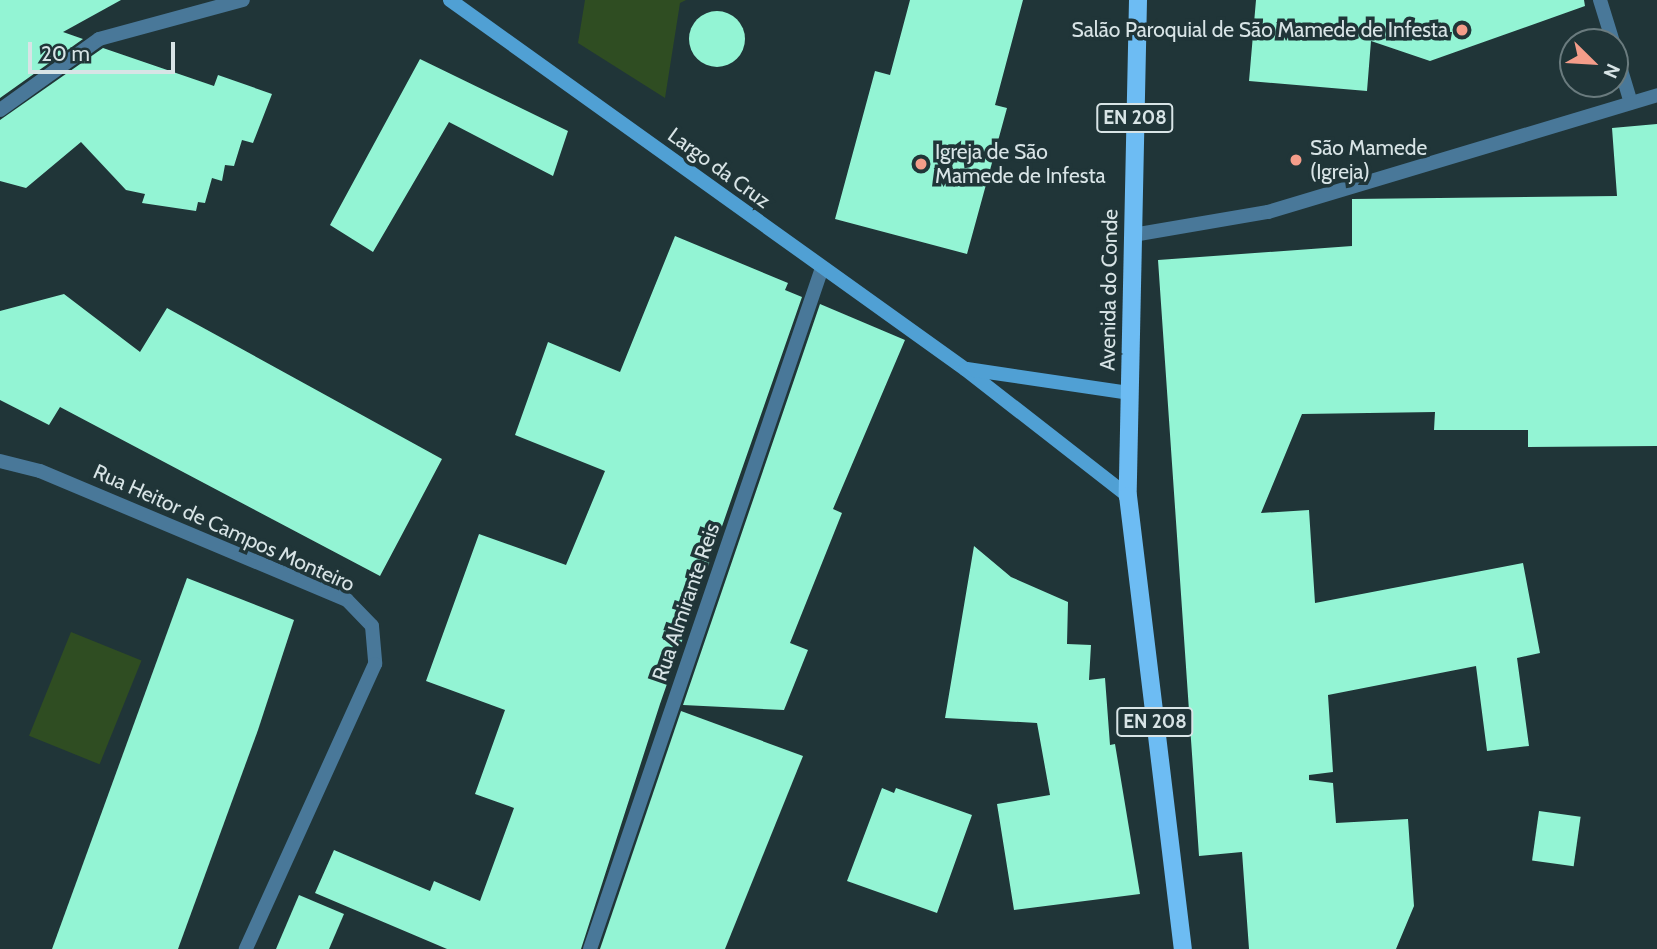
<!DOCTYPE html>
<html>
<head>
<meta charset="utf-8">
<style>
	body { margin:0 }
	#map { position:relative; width:1657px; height:949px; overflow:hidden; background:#203538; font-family:Cabin,sans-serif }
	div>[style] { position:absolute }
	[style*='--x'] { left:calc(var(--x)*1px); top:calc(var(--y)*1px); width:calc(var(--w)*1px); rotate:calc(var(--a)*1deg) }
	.green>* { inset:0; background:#2f4d22; transform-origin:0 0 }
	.building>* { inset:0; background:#93f4d4; transform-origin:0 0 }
	.round { border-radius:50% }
	.lane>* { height:14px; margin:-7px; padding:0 7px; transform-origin:7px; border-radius:7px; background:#497899 }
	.street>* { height:14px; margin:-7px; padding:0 7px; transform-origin:7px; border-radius:7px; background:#497899 }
	.secondary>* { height:14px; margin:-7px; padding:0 7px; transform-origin:7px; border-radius:7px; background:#50a0d4 }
	.primary>* { height:18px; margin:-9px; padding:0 9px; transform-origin:9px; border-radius:9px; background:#6dbcf3 }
	.dots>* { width:19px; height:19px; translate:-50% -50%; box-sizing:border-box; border:4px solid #203538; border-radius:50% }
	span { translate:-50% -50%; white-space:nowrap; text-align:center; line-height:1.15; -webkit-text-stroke:7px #203538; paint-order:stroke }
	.shield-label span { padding:2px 5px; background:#203538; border:2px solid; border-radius:5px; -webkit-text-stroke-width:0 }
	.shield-label { font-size:19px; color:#d8e4e6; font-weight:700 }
	.poi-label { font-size:21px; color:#d8e4e6 }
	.right { translate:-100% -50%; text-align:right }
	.left { translate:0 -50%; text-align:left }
	.street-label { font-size:21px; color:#d8e4e6 }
	.north { position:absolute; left:1559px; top:28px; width:70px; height:70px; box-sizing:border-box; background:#203538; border:2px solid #6a7b7e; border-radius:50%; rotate:114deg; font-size:19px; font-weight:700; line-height:28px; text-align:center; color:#d8e4e6 }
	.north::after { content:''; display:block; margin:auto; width:24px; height:32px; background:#f49d8a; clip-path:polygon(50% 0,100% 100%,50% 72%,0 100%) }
	.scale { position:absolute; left:28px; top:42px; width:147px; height:32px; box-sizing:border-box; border:4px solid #d8e4e6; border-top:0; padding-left:9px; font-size:21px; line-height:24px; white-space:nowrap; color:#d8e4e6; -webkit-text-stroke:5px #203538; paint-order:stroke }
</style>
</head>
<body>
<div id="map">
	<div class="green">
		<div style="clip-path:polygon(585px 0,686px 0,680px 3px,665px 98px,578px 43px)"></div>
		<div style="left:71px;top:632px;width:76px;height:112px;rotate:22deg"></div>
	</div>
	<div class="building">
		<div style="clip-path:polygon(0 0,121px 0,63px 32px,83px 39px,0 98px)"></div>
		<div style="clip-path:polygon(910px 0,1023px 0,995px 105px,1007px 108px,967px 254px,835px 219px,875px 71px,890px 75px)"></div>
		<div style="clip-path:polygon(1256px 0,1584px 0,1585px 6px,1430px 61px,1371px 41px,1367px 91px,1249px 81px)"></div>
		<div class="round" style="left:689px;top:11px;width:56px;height:56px"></div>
		<div style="clip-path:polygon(103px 48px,214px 86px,218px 75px,272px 94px,253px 143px,242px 140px,234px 166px,225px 165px,222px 181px,212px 178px,205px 203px,198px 202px,196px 211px,142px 203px,145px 194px,126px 190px,81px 142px,26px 188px,0 181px,0 120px)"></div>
		<div style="clip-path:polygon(420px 59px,568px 131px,553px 176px,449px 122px,373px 252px,330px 225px)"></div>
		<div style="clip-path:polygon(1657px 124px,1657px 446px,1528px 447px,1528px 430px,1434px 430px,1435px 412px,1302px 414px,1261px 513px,1309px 510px,1315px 603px,1523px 563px,1540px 653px,1517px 658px,1529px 746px,1487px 751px,1476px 666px,1328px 695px,1333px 772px,1309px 775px,1309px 780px,1333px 783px,1336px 823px,1408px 819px,1414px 906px,1396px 949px,1249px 949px,1242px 852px,1199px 856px,1158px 260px,1352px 246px,1352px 199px,1617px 196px,1612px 128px)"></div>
		<div style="clip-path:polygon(675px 236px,788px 283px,785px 290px,802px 297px,660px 704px,581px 949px,447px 949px,315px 893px,334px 850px,430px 891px,434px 881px,480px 901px,514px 808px,475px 794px,505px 710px,426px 681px,479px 534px,566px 565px,605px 471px,515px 435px,548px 342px,620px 372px)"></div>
		<div style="clip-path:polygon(64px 294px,140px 352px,167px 308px,442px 459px,380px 576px,60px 407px,49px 425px,0 400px,0 311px)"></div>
		<div style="clip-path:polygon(820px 304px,905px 340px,833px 509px,842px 513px,790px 643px,808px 650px,784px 710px,683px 705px)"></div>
		<div style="clip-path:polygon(974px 546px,1011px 577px,1068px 602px,1067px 644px,1091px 645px,1089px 680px,1105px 678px,1110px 745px,1115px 744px,1140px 894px,1014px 910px,997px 804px,1050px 795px,1037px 723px,945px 718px)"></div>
		<div style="clip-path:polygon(187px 578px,294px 620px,258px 730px,178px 949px,52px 949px)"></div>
		<div style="clip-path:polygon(681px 711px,803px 756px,725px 949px,600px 949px)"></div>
		<div style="clip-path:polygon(882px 788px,894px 793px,896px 788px,972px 815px,937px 913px,847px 881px)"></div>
		<div style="left:1539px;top:811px;width:42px;height:50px;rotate:8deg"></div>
		<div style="clip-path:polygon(299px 895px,344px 914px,329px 949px,276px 949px)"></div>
	</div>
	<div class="lane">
		<div style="--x:1600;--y:0;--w:44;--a:72.8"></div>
		<div style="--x:1615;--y:50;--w:55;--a:73.2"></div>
	</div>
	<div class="street">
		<div style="--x:0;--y:110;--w:122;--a:-35.6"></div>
		<div style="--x:99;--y:39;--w:149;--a:-15.2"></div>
		<div style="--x:1133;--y:235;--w:137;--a:-9.7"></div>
		<div style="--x:1268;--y:212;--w:406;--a:-16.7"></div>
		<div style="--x:0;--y:461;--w:41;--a:14"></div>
		<div style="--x:40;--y:471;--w:333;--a:22.8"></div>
		<div style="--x:347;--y:600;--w:36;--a:46"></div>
		<div style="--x:372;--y:626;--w:38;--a:85"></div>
		<div style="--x:375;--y:664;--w:313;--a:114.4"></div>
		<div style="--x:590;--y:949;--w:719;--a:-71.19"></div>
	</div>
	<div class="secondary">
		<div style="--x:450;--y:0;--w:634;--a:35.62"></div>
		<div style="--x:965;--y:369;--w:207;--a:37.9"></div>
		<div style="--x:967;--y:369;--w:165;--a:8.4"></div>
	</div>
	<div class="primary">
		<div style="--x:1138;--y:0;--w:496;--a:91.2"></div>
		<div style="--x:1128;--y:496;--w:456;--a:83.1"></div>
	</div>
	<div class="dots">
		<div style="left:1462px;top:30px;background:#f49d8a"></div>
		<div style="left:1296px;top:160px;background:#f49d8a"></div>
		<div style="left:921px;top:164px;background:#f49d8a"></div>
	</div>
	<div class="shield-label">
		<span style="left:1135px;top:118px">EN 208</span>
		<span style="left:1155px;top:722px">EN 208</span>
	</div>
	<div class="poi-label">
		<span class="right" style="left:1448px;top:30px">Salão Paroquial de São Mamede de Infesta</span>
		<span class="left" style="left:1310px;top:160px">São Mamede<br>(Igreja)</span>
		<span class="left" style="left:935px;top:164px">Igreja de São<br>Mamede de Infesta</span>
	</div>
	<div class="street-label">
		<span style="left:719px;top:168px;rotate:36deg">Largo da Cruz</span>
		<span style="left:1109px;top:290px;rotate:-89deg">Avenida do Conde</span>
		<span style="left:224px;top:528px;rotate:24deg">Rua Heitor de Campos Monteiro</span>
		<span style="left:686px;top:602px;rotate:-71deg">Rua Almirante Reis</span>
	</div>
	<div class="north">N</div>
	<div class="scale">20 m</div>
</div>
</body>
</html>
